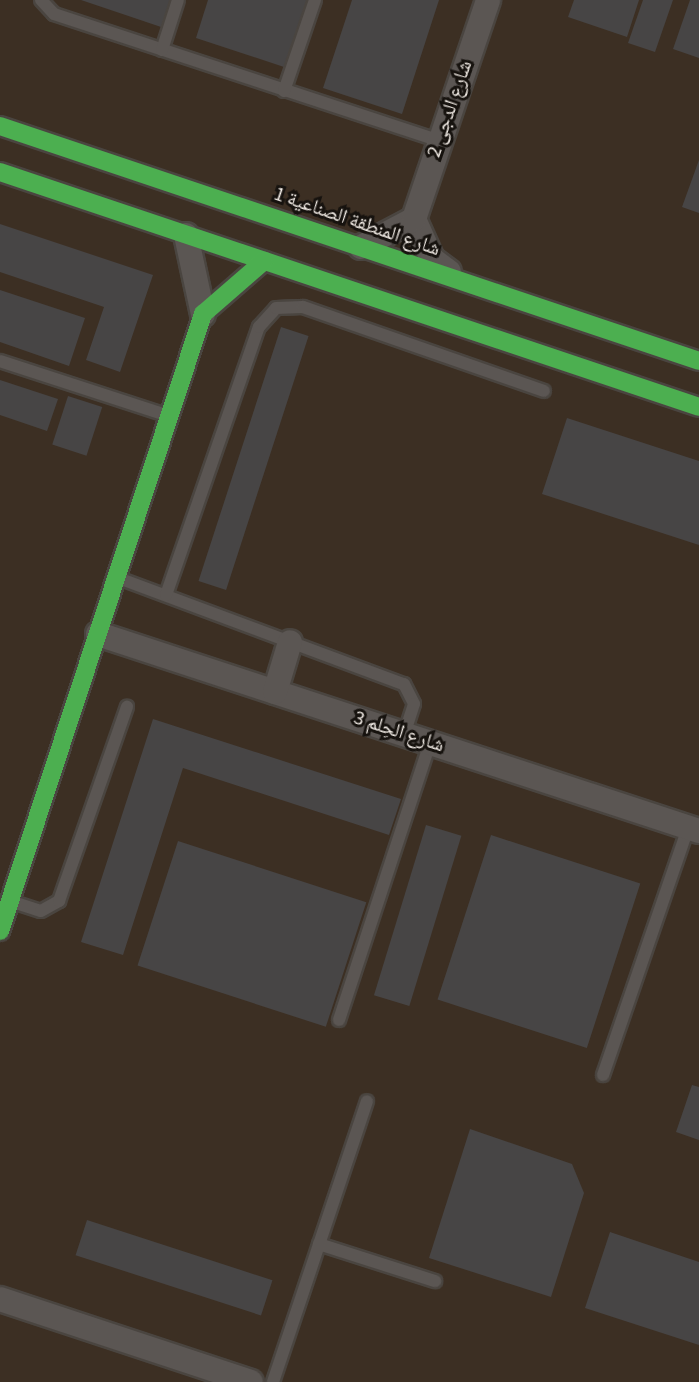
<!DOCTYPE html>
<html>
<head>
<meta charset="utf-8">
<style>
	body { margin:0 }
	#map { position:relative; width:699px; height:1382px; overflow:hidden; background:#2e2823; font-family:"Source Sans 3","Noto Naskh Arabic",sans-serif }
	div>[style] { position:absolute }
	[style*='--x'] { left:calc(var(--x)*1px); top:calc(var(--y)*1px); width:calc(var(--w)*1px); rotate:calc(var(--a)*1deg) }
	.built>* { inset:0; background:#3c2f23; transform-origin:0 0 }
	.building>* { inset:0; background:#474545; transform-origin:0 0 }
	.roads { filter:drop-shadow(2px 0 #4a4540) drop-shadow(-2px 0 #4a4540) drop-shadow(0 2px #4a4540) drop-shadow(0 -2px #4a4540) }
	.lane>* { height:12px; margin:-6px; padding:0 6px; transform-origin:6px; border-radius:6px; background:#5b5653 }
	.street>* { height:24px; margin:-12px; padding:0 12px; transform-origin:12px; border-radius:12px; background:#5b5653 }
	.fast>* { height:18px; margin:-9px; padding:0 9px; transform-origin:9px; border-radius:9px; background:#4caf50 }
	span { translate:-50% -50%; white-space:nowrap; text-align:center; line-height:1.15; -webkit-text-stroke:6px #16120e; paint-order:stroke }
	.street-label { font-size:20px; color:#f1ebe5 }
</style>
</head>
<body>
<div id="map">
	<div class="built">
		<div style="left:0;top:0;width:699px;height:1382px"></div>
	</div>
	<div class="building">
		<div style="clip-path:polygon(81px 0,170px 0,161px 27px)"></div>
		<div style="clip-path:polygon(208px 0,309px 0,287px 68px,196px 38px)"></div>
		<div style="clip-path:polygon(352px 0,439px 0,402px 114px,323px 88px)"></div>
		<div style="clip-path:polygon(574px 0,639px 0,627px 37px,568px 17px)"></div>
		<div style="clip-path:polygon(643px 0,673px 0,655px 52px,628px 43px)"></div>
		<div style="clip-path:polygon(690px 0,699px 0,699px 58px,673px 49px)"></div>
		<div style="clip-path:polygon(699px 160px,699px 213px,682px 207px)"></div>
		<div style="clip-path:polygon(0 224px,153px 275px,120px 372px,86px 360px,104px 307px,0 272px)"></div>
		<div style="clip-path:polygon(0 290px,85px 318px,69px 366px,0 342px)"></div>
		<div style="left:281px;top:327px;width:29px;height:267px;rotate:18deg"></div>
		<div style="clip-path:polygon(0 380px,58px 399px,47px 431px,0 415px)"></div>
		<div style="left:68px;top:396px;width:36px;height:51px;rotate:18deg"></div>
		<div style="clip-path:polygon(567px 418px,699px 461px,699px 545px,542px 494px)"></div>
		<div style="clip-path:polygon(153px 719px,401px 799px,389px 835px,183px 768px,123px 955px,81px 942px)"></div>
		<div style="left:426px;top:825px;width:37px;height:178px;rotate:17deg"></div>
		<div style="left:491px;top:835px;width:157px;height:173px;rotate:18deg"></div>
		<div style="left:178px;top:841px;width:198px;height:131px;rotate:18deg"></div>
		<div style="clip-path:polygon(692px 1085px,699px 1087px,699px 1140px,676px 1132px)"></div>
		<div style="clip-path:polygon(470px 1129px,572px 1164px,584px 1193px,551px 1297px,429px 1258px)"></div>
		<div style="left:87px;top:1220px;width:195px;height:37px;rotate:18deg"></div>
		<div style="clip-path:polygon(610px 1232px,699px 1262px,699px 1345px,585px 1308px)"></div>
	</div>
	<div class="roads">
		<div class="lane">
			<div style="--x:41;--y:0;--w:19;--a:47"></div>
			<div style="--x:54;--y:14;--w:404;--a:18.2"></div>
			<div style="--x:162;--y:50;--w:52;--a:-72.3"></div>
			<div style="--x:284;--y:91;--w:96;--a:-71.2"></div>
			<div style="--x:0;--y:361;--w:175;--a:18"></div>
			<div style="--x:121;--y:579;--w:302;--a:20.4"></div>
			<div style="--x:404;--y:684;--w:22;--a:63"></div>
			<div style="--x:414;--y:704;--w:32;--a:108"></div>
			<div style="--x:166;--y:595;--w:284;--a:-70.9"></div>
			<div style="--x:259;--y:327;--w:25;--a:-48"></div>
			<div style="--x:276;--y:308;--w:27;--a:-2"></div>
			<div style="--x:303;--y:307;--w:255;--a:19.2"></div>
			<div style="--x:13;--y:902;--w:29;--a:18"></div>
			<div style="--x:41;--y:911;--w:21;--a:-29"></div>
			<div style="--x:59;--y:901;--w:206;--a:-70.7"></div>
			<div style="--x:339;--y:1020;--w:292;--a:-71.8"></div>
			<div style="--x:603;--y:1075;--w:261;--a:-71"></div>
			<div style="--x:319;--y:1244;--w:122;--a:17.7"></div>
			<div style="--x:273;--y:1382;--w:296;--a:-71.5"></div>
		</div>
		<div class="street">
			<div style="--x:414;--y:219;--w:44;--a:65.8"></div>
			<div style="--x:432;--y:259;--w:21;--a:37"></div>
			<div style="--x:186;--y:235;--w:81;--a:77.9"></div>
			<div style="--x:361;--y:247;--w:60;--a:-27.8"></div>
			<div style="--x:414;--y:219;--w:231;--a:-71.3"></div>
			<div style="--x:98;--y:634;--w:632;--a:18.15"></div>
			<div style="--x:275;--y:692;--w:52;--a:-73.3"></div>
			<div style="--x:0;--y:1299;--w:264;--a:18.3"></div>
		</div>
		<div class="fast">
			<div style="--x:0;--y:126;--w:737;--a:18.58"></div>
			<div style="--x:0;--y:172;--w:737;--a:18.58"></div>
			<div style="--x:0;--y:931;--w:650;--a:-71.79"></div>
			<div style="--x:203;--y:314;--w:81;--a:-41"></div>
		</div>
	</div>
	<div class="street-label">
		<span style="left:450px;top:109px;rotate:-71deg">شارع الدجى 2</span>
		<span style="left:357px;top:222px;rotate:19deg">شارع المنطقة الصناعية 1</span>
		<span style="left:399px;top:732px;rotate:18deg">شارع الحِلم 3</span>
	</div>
</div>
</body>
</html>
